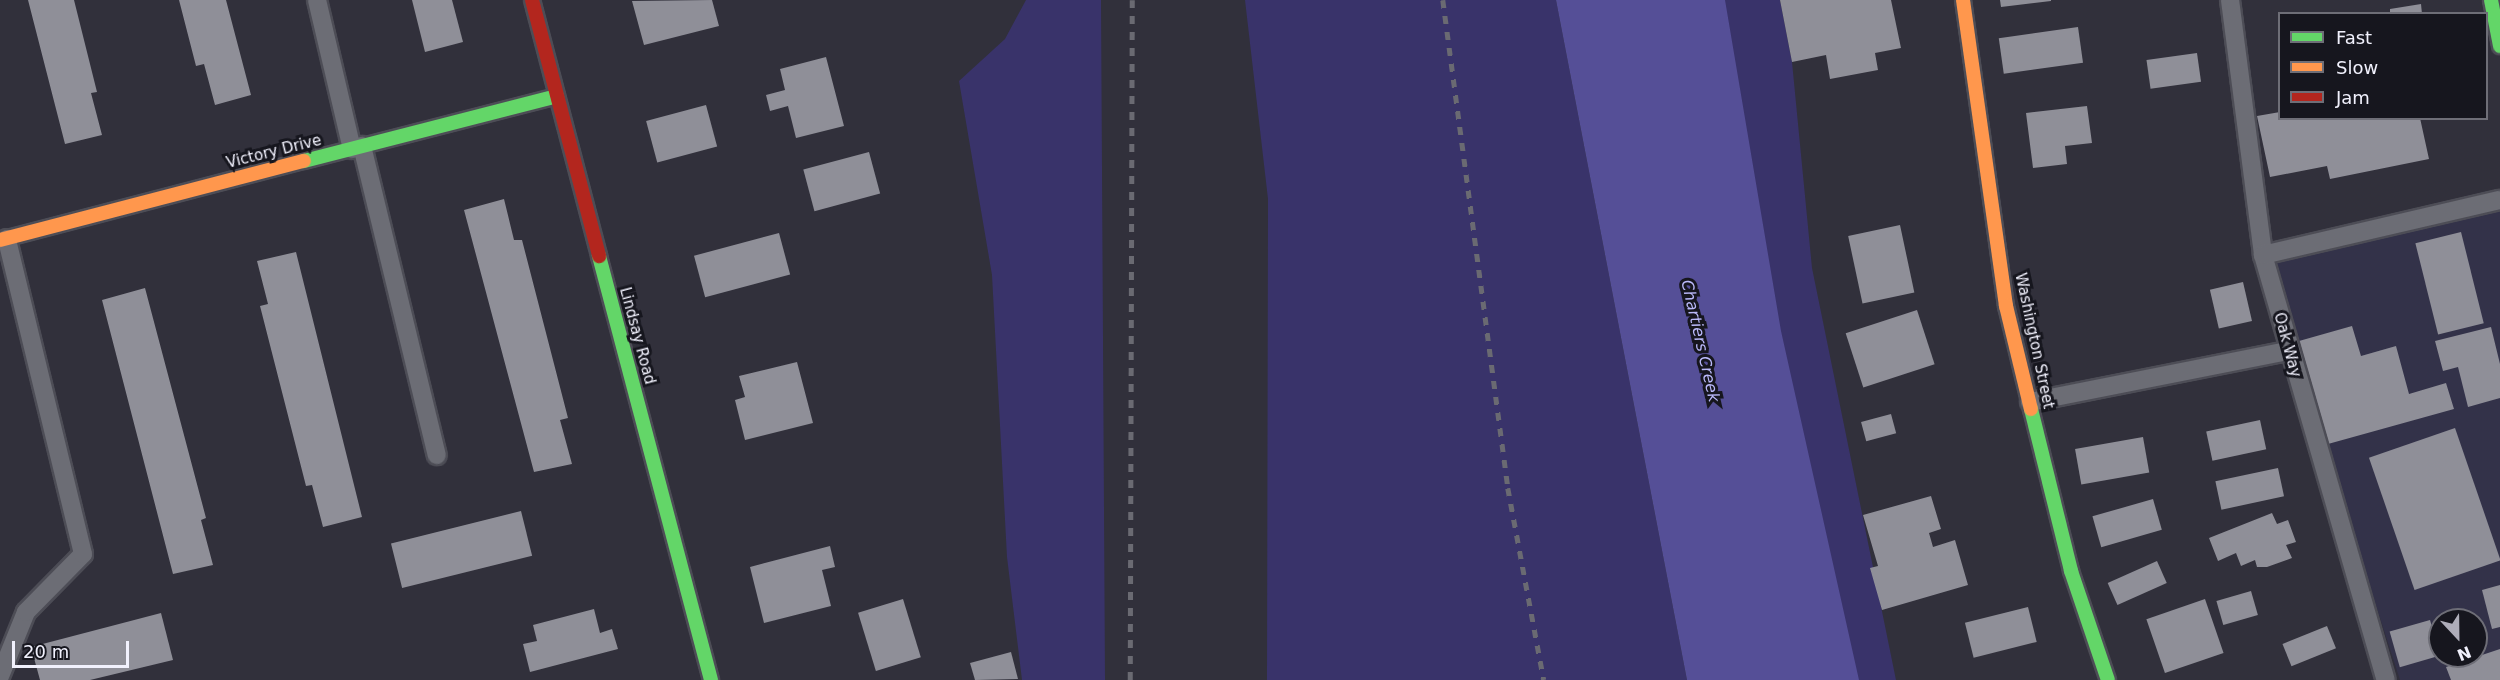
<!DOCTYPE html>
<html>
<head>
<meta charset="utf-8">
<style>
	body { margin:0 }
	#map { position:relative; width:2500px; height:680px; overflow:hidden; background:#31303b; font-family:"DejaVu Sans",sans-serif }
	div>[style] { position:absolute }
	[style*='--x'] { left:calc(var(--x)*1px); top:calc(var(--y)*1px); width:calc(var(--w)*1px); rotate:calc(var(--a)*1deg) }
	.built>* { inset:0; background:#333249 }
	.green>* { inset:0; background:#39336a }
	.water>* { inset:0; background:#554f97 }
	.building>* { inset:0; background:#8f8f98; transform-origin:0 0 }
	.roads { filter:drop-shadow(2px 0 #4d4d56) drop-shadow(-2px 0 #4d4d56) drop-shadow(0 2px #4d4d56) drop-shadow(0 -2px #4d4d56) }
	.lane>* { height:18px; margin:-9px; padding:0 9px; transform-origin:9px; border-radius:9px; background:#6c6d75 }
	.fast>* { height:14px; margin:-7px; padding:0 7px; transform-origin:7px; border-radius:7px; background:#63d668 }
	.slow>* { height:14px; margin:-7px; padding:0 7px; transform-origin:7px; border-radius:7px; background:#ff974d }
	.jam>* { height:14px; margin:-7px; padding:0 7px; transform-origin:7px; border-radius:7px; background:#b3261e }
	.rail>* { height:4.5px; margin-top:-2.25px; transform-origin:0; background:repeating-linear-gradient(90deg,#6a6a72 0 8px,transparent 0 16px) }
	span { translate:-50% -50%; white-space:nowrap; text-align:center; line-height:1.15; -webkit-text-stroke:6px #16161e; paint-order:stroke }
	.street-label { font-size:15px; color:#f1f1fd }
	.water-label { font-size:16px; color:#bab9fa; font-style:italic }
	.legend { position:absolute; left:2278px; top:12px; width:210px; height:108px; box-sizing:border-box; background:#16161e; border:2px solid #6e6e77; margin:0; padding:8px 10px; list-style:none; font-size:18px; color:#f1f1fd }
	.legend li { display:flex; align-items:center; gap:12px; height:30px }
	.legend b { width:30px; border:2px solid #6e6e77 }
	.north { position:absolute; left:2428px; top:608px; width:60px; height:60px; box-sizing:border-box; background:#16161e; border:2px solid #6e6e77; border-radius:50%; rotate:158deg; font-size:16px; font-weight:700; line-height:24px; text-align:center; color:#f1f1fd }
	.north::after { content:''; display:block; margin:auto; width:21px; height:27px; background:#aeadb9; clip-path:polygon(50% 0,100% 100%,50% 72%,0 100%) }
	.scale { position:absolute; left:12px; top:641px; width:117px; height:27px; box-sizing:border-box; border:3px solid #f1f1fd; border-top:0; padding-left:8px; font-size:18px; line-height:21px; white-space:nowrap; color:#f1f1fd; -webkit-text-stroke:4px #16161e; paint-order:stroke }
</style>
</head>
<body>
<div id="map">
	<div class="built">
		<div style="clip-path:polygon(evenodd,2500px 200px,2500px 680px,2400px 680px,2263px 255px,2500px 200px,2440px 620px,2476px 620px,2476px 656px,2440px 656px,2440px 620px)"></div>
	</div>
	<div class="green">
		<div style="clip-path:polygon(1026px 0,1101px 0,1105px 680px,1022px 680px,1007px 557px,992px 275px,959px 81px,1005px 39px)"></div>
		<div style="clip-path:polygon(1245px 0,1556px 0,1687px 680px,1267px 680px,1268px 199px)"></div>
		<div style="clip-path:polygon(1713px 0,1780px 0,1792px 62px,1812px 268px,1896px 680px,1845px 680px)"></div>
	</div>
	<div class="water">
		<div style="clip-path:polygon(1556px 0,1725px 0,1781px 331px,1859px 680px,1687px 680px)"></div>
	</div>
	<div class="building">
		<div style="clip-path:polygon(28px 0,74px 0,97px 92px,91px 93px,102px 135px,65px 144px)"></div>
		<div style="clip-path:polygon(179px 0,226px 0,251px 95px,215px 105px,204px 64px,196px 66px)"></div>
		<div style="clip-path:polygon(412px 0,452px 0,463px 42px,425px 52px)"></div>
		<div style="clip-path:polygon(712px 0,719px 26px,644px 45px,632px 1px)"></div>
		<div style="clip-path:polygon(1780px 0,1891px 0,1901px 48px,1875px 53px,1878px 70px,1830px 79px,1826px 55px,1792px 62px)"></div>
		<div style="clip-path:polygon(2000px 0,2051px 0,2051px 1px,2001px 7px)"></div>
		<div style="clip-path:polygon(2421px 4px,2422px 14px,2390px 14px,2390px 9px)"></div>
		<div style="left:2078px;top:27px;width:36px;height:80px;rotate:82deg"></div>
		<div style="left:2197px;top:53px;width:29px;height:51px;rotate:82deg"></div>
		<div style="clip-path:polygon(826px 57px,844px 126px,796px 138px,788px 106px,770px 111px,766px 95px,785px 90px,780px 69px)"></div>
		<div style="left:706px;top:105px;width:43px;height:62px;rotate:75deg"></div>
		<div style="clip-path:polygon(2087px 106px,2092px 143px,2065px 146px,2067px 164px,2033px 168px,2026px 113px)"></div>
		<div style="clip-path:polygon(2280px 112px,2280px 118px,2420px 118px,2429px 159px,2330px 179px,2327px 166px,2270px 177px,2257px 116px)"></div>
		<div style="left:869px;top:152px;width:43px;height:68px;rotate:75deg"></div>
		<div style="clip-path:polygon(504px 199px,514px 240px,522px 240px,568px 418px,560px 420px,572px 464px,534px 472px,464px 210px)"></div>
		<div style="left:1900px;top:225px;width:69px;height:53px;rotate:78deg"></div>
		<div style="left:2461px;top:232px;width:94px;height:47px;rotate:76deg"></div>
		<div style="left:779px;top:233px;width:43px;height:88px;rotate:75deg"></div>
		<div style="clip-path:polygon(296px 252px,362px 517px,323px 527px,312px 485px,306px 486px,260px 306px,268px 304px,257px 261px)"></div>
		<div style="left:2243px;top:282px;width:40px;height:34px;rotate:77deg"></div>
		<div style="clip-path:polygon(145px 288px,206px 518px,201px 520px,213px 565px,173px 574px,102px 300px)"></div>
		<div style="left:1917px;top:310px;width:57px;height:75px;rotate:72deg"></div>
		<div style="clip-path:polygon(2352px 326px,2361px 356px,2396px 346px,2409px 394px,2446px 383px,2454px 409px,2328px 444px,2299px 341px)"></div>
		<div style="clip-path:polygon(2491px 327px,2500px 364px,2500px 398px,2468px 407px,2458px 367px,2443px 371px,2435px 341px)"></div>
		<div style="clip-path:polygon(797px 362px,813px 423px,745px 440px,735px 400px,745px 397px,739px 376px)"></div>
		<div style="left:1891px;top:414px;width:20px;height:31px;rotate:75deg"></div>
		<div style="left:2260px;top:420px;width:30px;height:55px;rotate:78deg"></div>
		<div style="left:2455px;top:428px;width:140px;height:91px;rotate:71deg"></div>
		<div style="left:2143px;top:437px;width:36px;height:69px;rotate:80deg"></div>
		<div style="left:2278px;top:468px;width:29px;height:64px;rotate:78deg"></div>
		<div style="clip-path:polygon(1931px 496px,1941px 529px,1929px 533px,1933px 547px,1955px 540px,1968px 585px,1882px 610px,1870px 568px,1878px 566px,1863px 515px)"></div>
		<div style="left:2153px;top:499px;width:32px;height:63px;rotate:74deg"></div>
		<div style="left:521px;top:511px;width:46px;height:134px;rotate:76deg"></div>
		<div style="clip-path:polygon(2272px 513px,2277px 524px,2288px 520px,2296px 542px,2286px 545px,2292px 558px,2267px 567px,2257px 567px,2255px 560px,2241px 566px,2236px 553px,2218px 561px,2209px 538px)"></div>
		<div style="clip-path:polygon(830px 546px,835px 567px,822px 570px,831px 606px,764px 623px,750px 567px)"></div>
		<div style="left:2157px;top:561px;width:24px;height:54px;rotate:66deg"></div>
		<div style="clip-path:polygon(2500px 585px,2500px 627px,2492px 629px,2482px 590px)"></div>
		<div style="left:2251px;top:591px;width:25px;height:36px;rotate:74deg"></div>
		<div style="left:903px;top:599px;width:61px;height:47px;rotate:73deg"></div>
		<div style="left:2205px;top:599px;width:57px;height:62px;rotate:71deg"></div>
		<div style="left:2028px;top:607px;width:36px;height:65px;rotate:76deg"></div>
		<div style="clip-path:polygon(594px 609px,600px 633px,612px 629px,618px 649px,530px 672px,523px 644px,537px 641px,533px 625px)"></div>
		<div style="clip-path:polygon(161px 613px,173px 660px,90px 680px,40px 680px,31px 647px)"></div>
		<div style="left:2430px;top:620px;width:37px;height:42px;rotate:74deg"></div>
		<div style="left:2327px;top:626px;width:24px;height:48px;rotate:68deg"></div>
		<div style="clip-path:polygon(2500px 649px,2500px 680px,2451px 680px,2446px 667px)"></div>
		<div style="clip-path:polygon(1011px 652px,1018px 679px,975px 680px,970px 663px)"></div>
	</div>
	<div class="roads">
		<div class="lane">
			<div style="--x:317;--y:0;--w:153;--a:76.8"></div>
			<div style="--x:2230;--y:0;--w:257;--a:82.6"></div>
			<div style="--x:2263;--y:255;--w:442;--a:73.9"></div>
			<div style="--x:362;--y:146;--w:318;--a:76.4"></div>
			<div style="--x:2263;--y:255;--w:243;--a:-13.1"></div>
			<div style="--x:2030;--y:402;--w:263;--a:-11.2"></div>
			<div style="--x:0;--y:676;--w:69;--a:-67.9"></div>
			<div style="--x:26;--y:612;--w:81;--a:-45.5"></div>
			<div style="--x:83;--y:554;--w:324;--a:-103.6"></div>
		</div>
		<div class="fast">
			<div style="--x:2491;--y:0;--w:47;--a:78.9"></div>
			<div style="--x:304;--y:161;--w:261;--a:-14.4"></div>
			<div style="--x:599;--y:256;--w:439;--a:75.2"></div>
			<div style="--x:2031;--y:409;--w:167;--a:76.1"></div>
			<div style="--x:2071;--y:571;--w:115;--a:71.3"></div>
		</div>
		<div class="slow">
			<div style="--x:1963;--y:0;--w:309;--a:82"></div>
			<div style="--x:2006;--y:306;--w:106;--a:76.4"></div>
			<div style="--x:0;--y:240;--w:314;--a:-14.6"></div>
		</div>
		<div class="jam">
			<div style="--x:532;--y:0;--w:265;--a:75.3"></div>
		</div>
	</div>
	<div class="rail">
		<div style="--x:1443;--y:0;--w:492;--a:82.4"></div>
		<div style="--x:1508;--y:488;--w:195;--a:79.4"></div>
		<div style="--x:1130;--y:680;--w:680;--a:-89.83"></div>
	</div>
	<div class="street-label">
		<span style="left:274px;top:152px;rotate:-14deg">Victory Drive</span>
		<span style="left:637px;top:336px;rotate:75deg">Lindsay Road</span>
		<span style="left:2034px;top:341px;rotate:78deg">Washington Street</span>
		<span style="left:2287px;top:345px;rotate:75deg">Oak Way</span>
	</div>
	<div class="water-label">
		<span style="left:1700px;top:341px;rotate:77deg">Chartiers Creek</span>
	</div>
	<ul class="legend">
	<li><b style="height:8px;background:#63d668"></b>Fast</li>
	<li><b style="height:8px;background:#ff974d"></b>Slow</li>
	<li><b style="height:8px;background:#b3261e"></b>Jam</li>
	</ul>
	<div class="north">N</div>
	<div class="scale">20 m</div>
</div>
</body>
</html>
